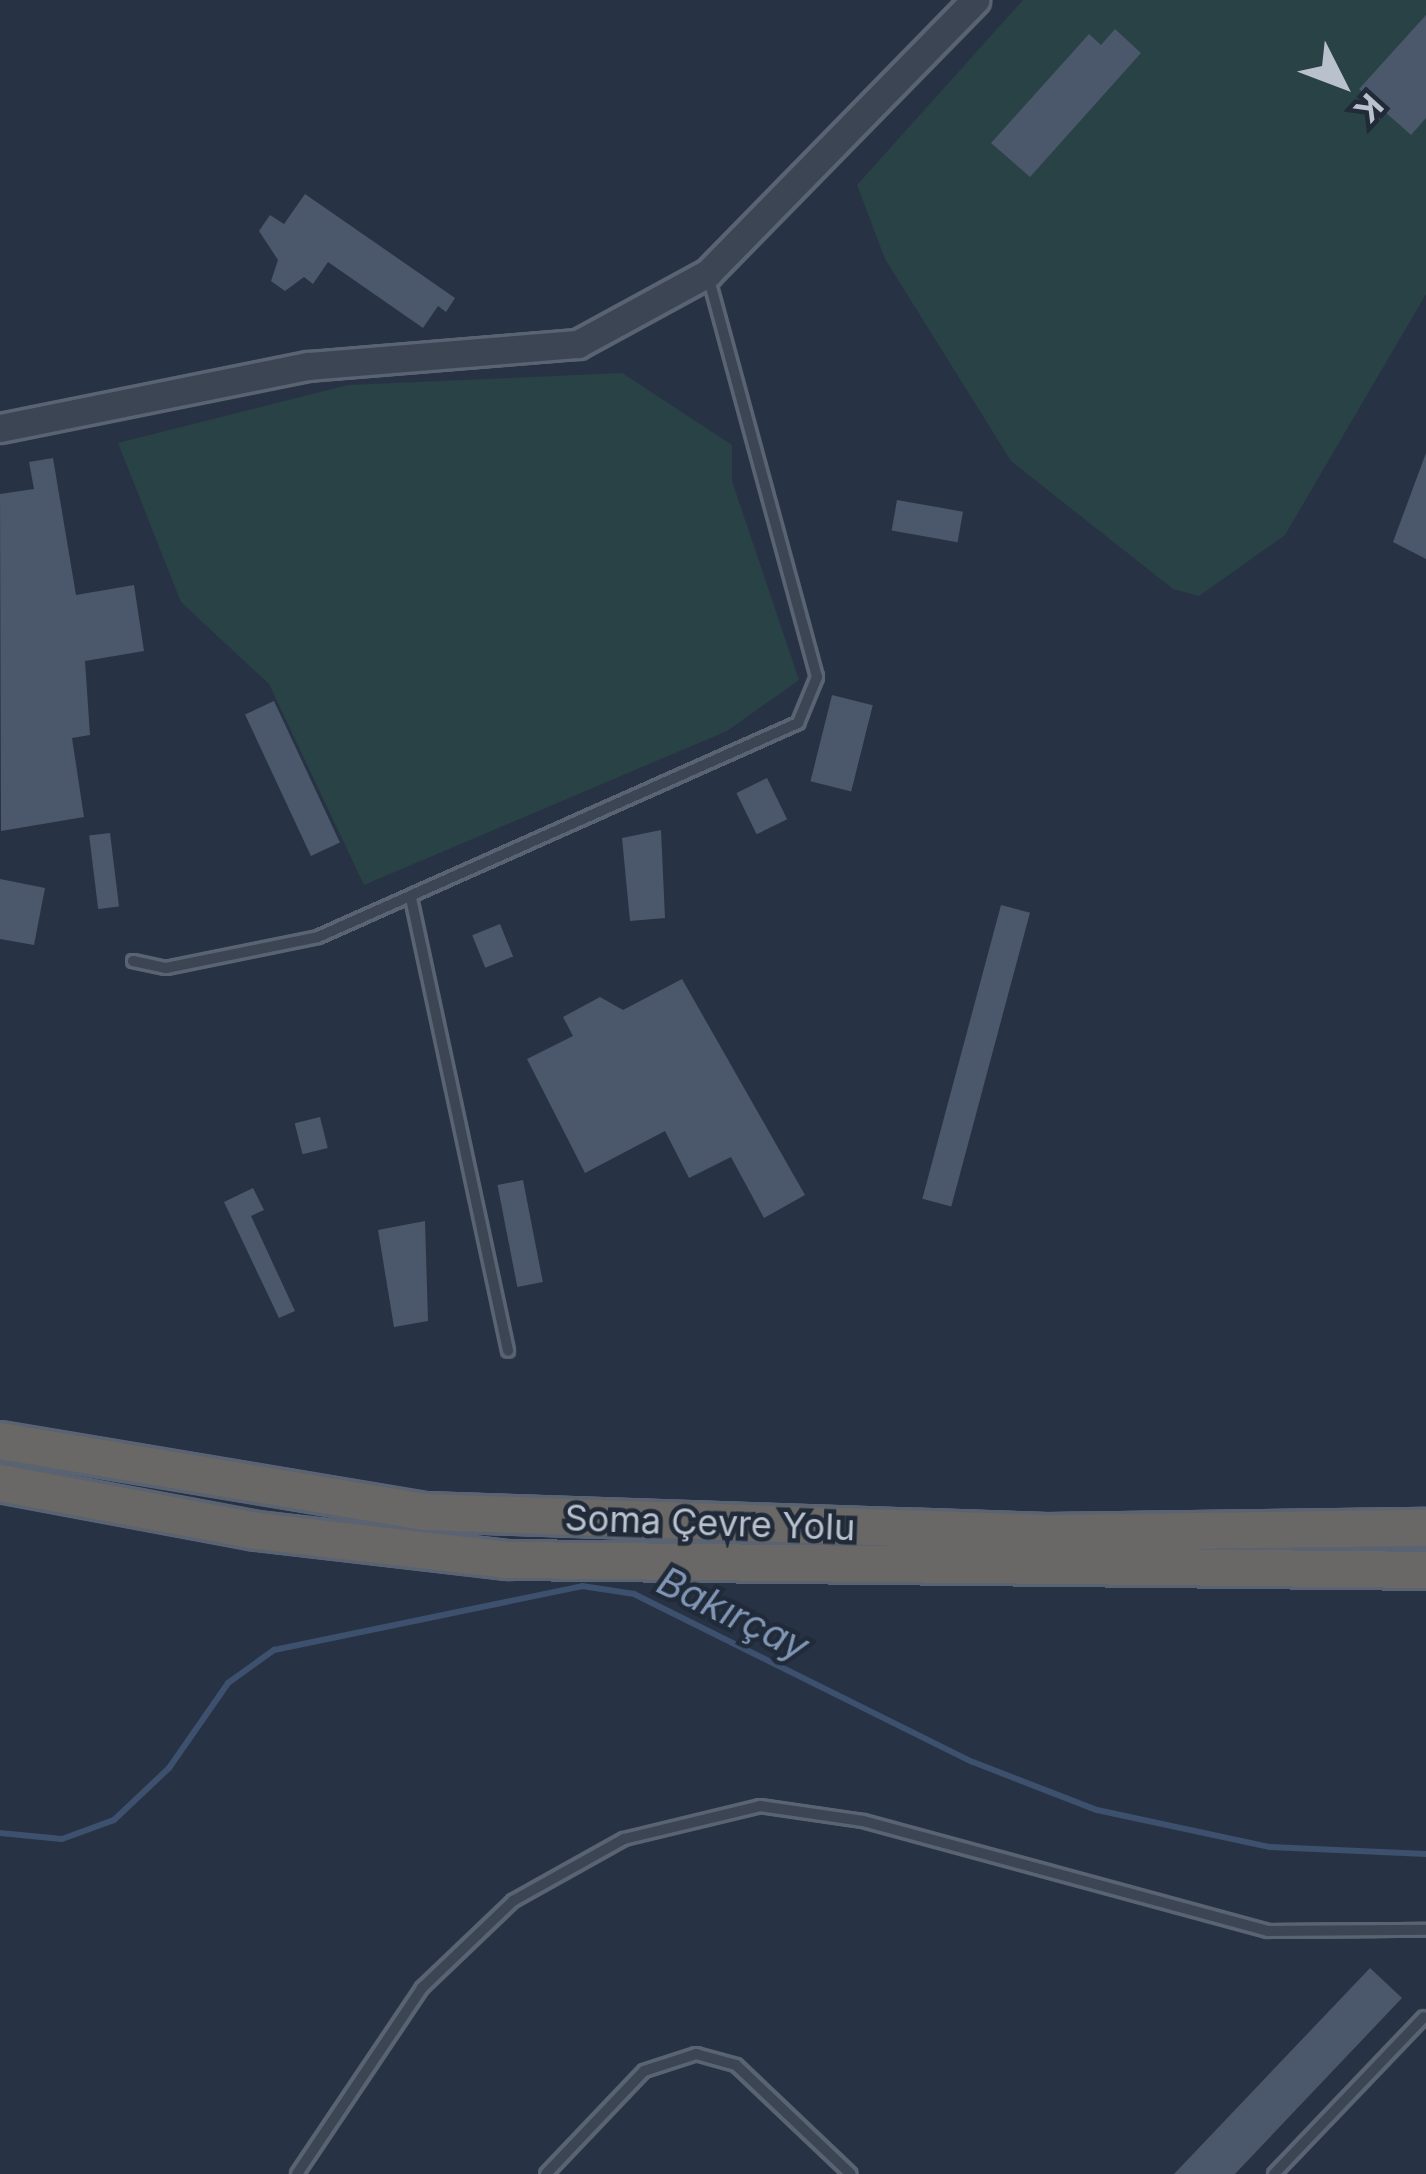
<!DOCTYPE html>
<html>
<head>
<meta charset="utf-8">
<style>
	body { margin:0 }
	#map { position:relative; width:1426px; height:2174px; overflow:hidden; background:#273344; font-family:Inter,sans-serif }
	div>[style] { position:absolute }
	[style*='--x'] { left:calc(var(--x)*1px); top:calc(var(--y)*1px); width:calc(var(--w)*1px); rotate:calc(var(--a)*1deg) }
	.green>* { inset:0; background:#294245 }
	.stream>* { height:6px; margin:-3px; padding:0 3px; transform-origin:3px; border-radius:3px; background:#3d506d }
	.building>* { inset:0; background:#4b576a; transform-origin:0 0 }
	.roads { filter:drop-shadow(3px 0 #5a6371) drop-shadow(-3px 0 #5a6371) drop-shadow(0 3px #5a6371) drop-shadow(0 -3px #5a6371) }
	.service>* { height:10px; margin:-5px; padding:0 5px; transform-origin:5px; border-radius:5px; background:#3c4554 }
	.tertiary>* { height:27px; margin:-13.5px; padding:0 13.5px; transform-origin:13.5px; border-radius:13.5px; background:#3c4554 }
	.trunk>* { height:36px; margin:-18px; padding:0 18px; transform-origin:18px; border-radius:18px; background:#6a6866 }
	span { translate:-50% -50%; white-space:nowrap; text-align:center; line-height:1.15; -webkit-text-stroke:9px #202a39; paint-order:stroke }
	.street-label { font-size:36px; color:#b9c1cd }
	.water-label { font-size:39px; color:#8096b4; font-style:italic }
	.north { position:absolute; left:1282px; top:24px; width:120px; height:120px; -webkit-text-stroke:9px #202a39; paint-order:stroke; rotate:132deg; font-size:33px; font-weight:700; line-height:48px; text-align:center; color:#b9c1cd }
	.north::after { content:''; display:block; margin:auto; width:42px; height:54px; background:#b9c1cd; clip-path:polygon(50% 0,100% 100%,50% 72%,0 100%) }
</style>
</head>
<body>
<div id="map">
	<div class="green">
		<div style="clip-path:polygon(1023px 0,1426px 0,1426px 294px,1285px 535px,1199px 596px,1173px 589px,1011px 461px,885px 259px,857px 185px)"></div>
		<div style="clip-path:polygon(622px 373px,732px 445px,732px 481px,799px 680px,727px 731px,364px 885px,269px 684px,181px 602px,118px 443px,348px 385px)"></div>
	</div>
	<div class="stream">
		<div style="--x:0;--y:1833;--w:62;--a:5.5"></div>
		<div style="--x:62;--y:1839;--w:55;--a:-20.1"></div>
		<div style="--x:114;--y:1820;--w:76;--a:-43.4"></div>
		<div style="--x:169;--y:1768;--w:103;--a:-55.2"></div>
		<div style="--x:228;--y:1683;--w:57;--a:-35.7"></div>
		<div style="--x:274;--y:1650;--w:315;--a:-11.7"></div>
		<div style="--x:582;--y:1586;--w:53;--a:8.7"></div>
		<div style="--x:634;--y:1594;--w:378;--a:26.4"></div>
		<div style="--x:973;--y:1762;--w:133;--a:21.2"></div>
		<div style="--x:1097;--y:1810;--w:177;--a:12.1"></div>
		<div style="--x:1270;--y:1847;--w:156;--a:2.6"></div>
	</div>
	<div class="building">
		<div style="clip-path:polygon(1426px 15px,1426px 118px,1411px 135px,1359px 89px)"></div>
		<div style="clip-path:polygon(1115px 29px,1141px 53px,1030px 177px,991px 143px,1089px 34px,1101px 45px)"></div>
		<div style="clip-path:polygon(305px 194px,455px 298px,446px 312px,438px 306px,423px 328px,328px 262px,313px 284px,304px 277px,285px 291px,271px 281px,278px 260px,259px 231px,270px 215px,284px 224px)"></div>
		<div style="clip-path:polygon(1426px 453px,1426px 559px,1393px 542px)"></div>
		<div style="clip-path:polygon(53px 458px,76px 595px,134px 585px,144px 651px,85px 661px,90px 735px,72px 738px,84px 817px,1px 831px,0 494px,34px 489px,29px 462px)"></div>
		<div style="left:897px;top:500px;width:67px;height:31px;rotate:10deg"></div>
		<div style="left:832px;top:695px;width:42px;height:89px;rotate:14deg"></div>
		<div style="left:274px;top:701px;width:156px;height:32px;rotate:65deg"></div>
		<div style="left:767px;top:778px;width:46px;height:34px;rotate:64deg"></div>
		<div style="clip-path:polygon(661px 830px,665px 918px,630px 921px,622px 838px)"></div>
		<div style="left:110px;top:833px;width:74px;height:21px;rotate:83deg"></div>
		<div style="clip-path:polygon(0 879px,45px 888px,34px 945px,0 939px)"></div>
		<div style="left:1001px;top:905px;width:30px;height:304px;rotate:15deg"></div>
		<div style="left:500px;top:924px;width:35px;height:30px;rotate:68deg"></div>
		<div style="clip-path:polygon(682px 979px,805px 1195px,764px 1218px,731px 1157px,689px 1178px,665px 1131px,585px 1173px,527px 1059px,573px 1036px,563px 1017px,600px 997px,623px 1010px)"></div>
		<div style="left:320px;top:1117px;width:32px;height:26px;rotate:76deg"></div>
		<div style="left:523px;top:1180px;width:104px;height:26px;rotate:79deg"></div>
		<div style="clip-path:polygon(253px 1188px,264px 1210px,251px 1216px,295px 1311px,279px 1318px,224px 1202px)"></div>
		<div style="clip-path:polygon(425px 1221px,428px 1321px,394px 1327px,378px 1230px)"></div>
		<div style="clip-path:polygon(1370px 1968px,1402px 1998px,1235px 2174px,1174px 2174px)"></div>
	</div>
	<div class="roads">
		<div class="service">
			<div style="--x:411;--y:898;--w:463;--a:77.9"></div>
			<div style="--x:133;--y:961;--w:34;--a:12"></div>
			<div style="--x:166;--y:968;--w:155;--a:-11.5"></div>
			<div style="--x:318;--y:937;--w:526;--a:-24.03"></div>
			<div style="--x:798;--y:723;--w:50;--a:-67.6"></div>
			<div style="--x:817;--y:677;--w:416;--a:-105.2"></div>
			<div style="--x:297;--y:2174;--w:224;--a:-56.1"></div>
			<div style="--x:422;--y:1988;--w:126;--a:-43.7"></div>
			<div style="--x:513;--y:1901;--w:127;--a:-29.2"></div>
			<div style="--x:624;--y:1839;--w:140;--a:-13.6"></div>
			<div style="--x:760;--y:1806;--w:104;--a:8.3"></div>
			<div style="--x:863;--y:1821;--w:420;--a:15.2"></div>
			<div style="--x:1268;--y:1931;--w:158;--a:-0.4"></div>
			<div style="--x:546;--y:2174;--w:142;--a:-46.4"></div>
			<div style="--x:644;--y:2071;--w:55;--a:-18.1"></div>
			<div style="--x:696;--y:2054;--w:41;--a:15.4"></div>
			<div style="--x:736;--y:2065;--w:158;--a:43.5"></div>
			<div style="--x:1274;--y:2174;--w:217;--a:-46.3"></div>
		</div>
		<div class="tertiary">
			<div style="--x:0;--y:428;--w:314;--a:-11.4"></div>
			<div style="--x:308;--y:366;--w:271;--a:-4.7"></div>
			<div style="--x:578;--y:344;--w:148;--a:-28.6"></div>
			<div style="--x:708;--y:273;--w:382;--a:-45.6"></div>
		</div>
		<div class="trunk">
			<div style="--x:0;--y:1441;--w:432;--a:9.5"></div>
			<div style="--x:426;--y:1512;--w:621;--a:1.94"></div>
			<div style="--x:1047;--y:1533;--w:379;--a:-0.8"></div>
			<div style="--x:0;--y:1483;--w:261;--a:10.6"></div>
			<div style="--x:257;--y:1531;--w:252;--a:6.6"></div>
			<div style="--x:507;--y:1560;--w:919;--a:0.62"></div>
		</div>
	</div>
	<div class="street-label">
		<span style="left:710px;top:1523px;rotate:2deg">Soma Çevre Yolu</span>
	</div>
	<div class="water-label">
		<span style="left:733px;top:1614px;rotate:26deg">Bakırçay</span>
	</div>
	<div class="north">K</div>
</div>
</body>
</html>
